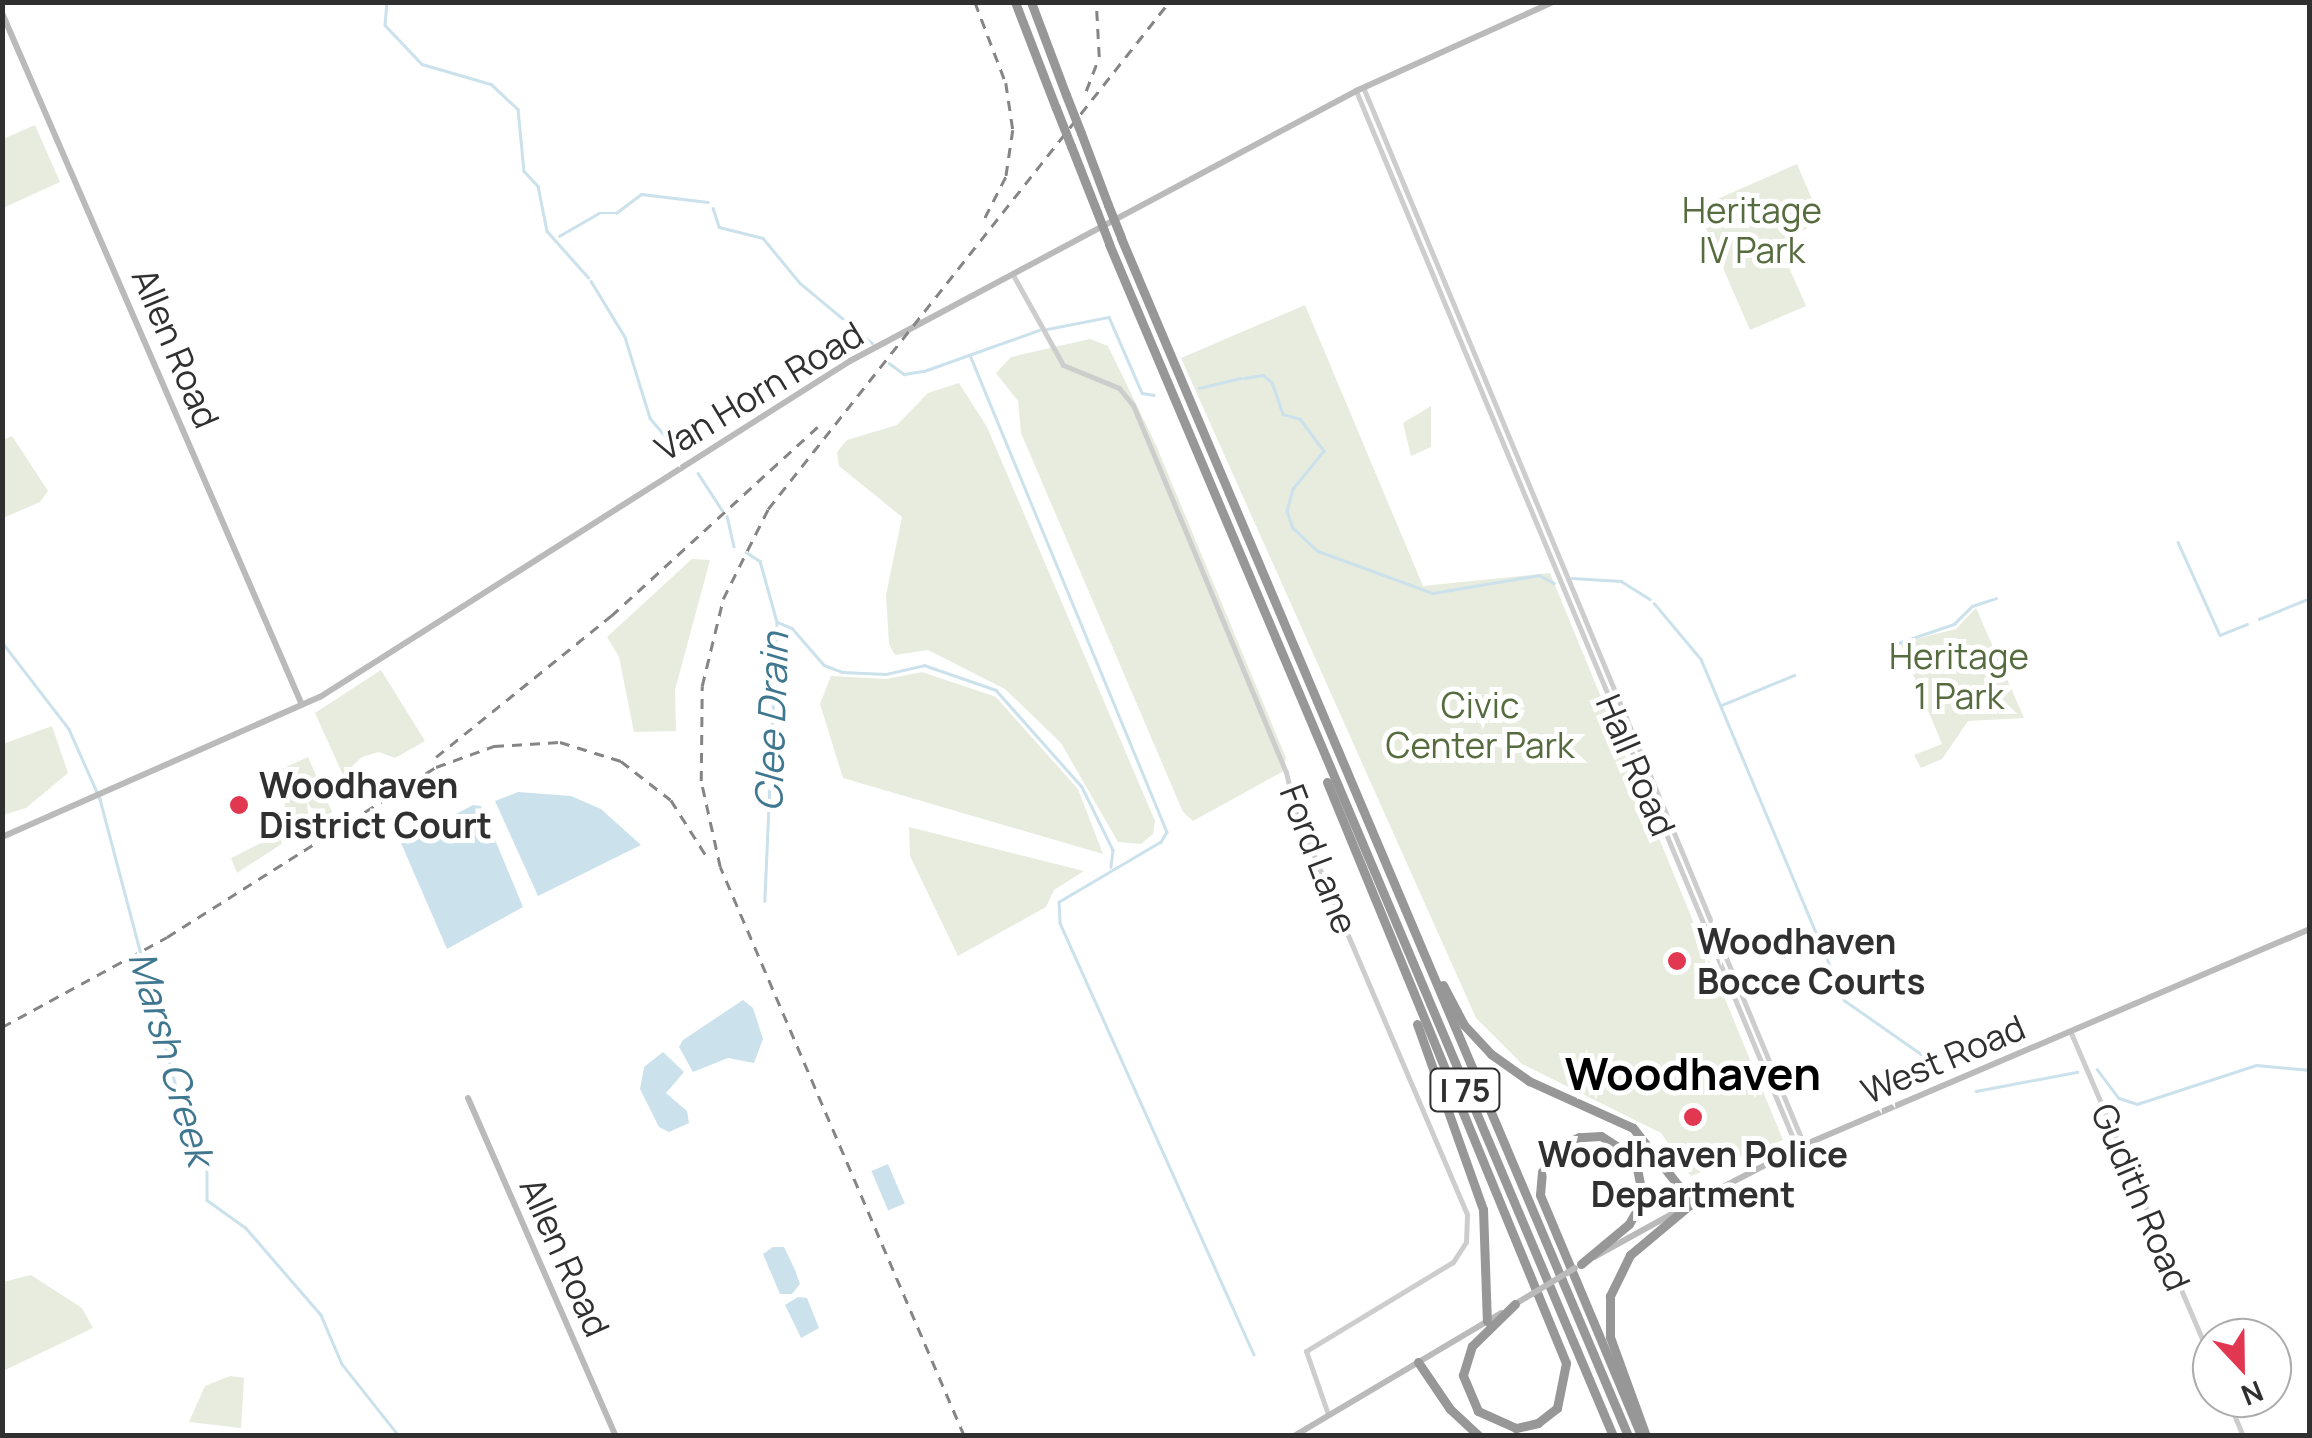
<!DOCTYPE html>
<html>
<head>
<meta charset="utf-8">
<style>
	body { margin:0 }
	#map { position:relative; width:2312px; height:1438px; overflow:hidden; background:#fff; font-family:Manrope,sans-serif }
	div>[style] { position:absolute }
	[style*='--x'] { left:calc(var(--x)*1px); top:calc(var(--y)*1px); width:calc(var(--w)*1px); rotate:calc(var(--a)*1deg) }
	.green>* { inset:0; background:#e7ecde }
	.water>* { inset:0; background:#cbe1eb; transform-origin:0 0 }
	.stream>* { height:2.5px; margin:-1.25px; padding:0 1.25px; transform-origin:1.25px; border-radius:1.25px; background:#cbe1eb }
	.tertiary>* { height:5px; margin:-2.5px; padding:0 2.5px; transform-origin:2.5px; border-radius:2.5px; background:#cdcdcd }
	.secondary>* { height:6px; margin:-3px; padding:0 3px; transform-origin:3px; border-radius:3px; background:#bababa }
	.motorway>* { height:9px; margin:-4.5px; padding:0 4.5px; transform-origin:4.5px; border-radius:4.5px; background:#979797 }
	.rail>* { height:2.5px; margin-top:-1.25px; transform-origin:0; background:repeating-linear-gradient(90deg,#858585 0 10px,transparent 0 18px) }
	.secondary-bridge>* { height:6px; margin:-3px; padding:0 3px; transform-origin:3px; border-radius:3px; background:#bababa }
	.motorway-bridge>* { height:9px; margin:-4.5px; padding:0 4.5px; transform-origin:4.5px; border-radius:4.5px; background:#979797 }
	.dots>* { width:28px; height:28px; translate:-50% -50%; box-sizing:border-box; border:5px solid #fff; border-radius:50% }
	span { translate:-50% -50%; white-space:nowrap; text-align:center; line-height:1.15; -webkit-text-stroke:10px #fff; paint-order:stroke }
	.shield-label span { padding:2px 8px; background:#fff; border:2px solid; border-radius:8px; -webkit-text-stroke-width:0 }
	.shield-label { font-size:32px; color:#303030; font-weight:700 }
	.park-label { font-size:35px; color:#566b3e }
	.street-label { font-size:35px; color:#303030 }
	.poi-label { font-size:35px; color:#303030; font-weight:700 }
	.left { translate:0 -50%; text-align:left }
	.water-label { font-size:38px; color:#3f7790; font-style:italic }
	.district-label { font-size:45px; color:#000; font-weight:700 }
	.frame { position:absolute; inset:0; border:5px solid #303030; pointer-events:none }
	.north { position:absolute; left:2192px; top:1318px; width:100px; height:100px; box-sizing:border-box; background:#fff; border:2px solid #acacac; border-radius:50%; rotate:158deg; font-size:28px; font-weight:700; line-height:40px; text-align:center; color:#303030 }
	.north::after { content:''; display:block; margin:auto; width:35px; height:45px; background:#e13751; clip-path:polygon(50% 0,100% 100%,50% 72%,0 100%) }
</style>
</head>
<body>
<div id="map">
	<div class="green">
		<div style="clip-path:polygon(35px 125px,60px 182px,3px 208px,3px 139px)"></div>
		<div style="clip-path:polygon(1797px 164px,1821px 220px,1794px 236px,1788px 265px,1806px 306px,1750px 330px,1697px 208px)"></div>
		<div style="clip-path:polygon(1305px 305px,1423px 586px,1550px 573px,1783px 1140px,1691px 1176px,1661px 1133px,1522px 1064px,1476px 1018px,1181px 358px)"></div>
		<div style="clip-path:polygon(1090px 339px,1108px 346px,1156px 445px,1286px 758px,1282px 772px,1193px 821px,1183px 812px,1021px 433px,1018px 401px,996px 373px,1011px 357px)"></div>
		<div style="clip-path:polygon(959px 383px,987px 427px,1155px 821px,1153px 834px,1141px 844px,1118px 842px,1061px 743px,1005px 689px,928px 650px,895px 655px,889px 644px,886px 595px,902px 517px,839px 466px,837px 452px,847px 440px,897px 425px,928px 393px)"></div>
		<div style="clip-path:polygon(1431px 406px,1431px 447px,1411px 456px,1403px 423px)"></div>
		<div style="clip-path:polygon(12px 436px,48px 491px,40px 502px,3px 518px,3px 440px)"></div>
		<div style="clip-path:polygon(692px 559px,710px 560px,675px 690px,676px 731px,634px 732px,619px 657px,607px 637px)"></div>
		<div style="clip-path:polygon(1976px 608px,2024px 718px,1968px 721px,1942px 759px,1921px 768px,1914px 755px,1942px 744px,1900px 643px,1956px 629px)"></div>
		<div style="clip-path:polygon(381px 670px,425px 741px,395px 758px,379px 752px,362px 757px,343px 775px,315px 713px)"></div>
		<div style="clip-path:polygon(922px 672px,996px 697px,1078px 789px,1103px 854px,843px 778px,820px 704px,831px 676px,886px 679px)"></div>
		<div style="clip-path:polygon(52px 726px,68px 773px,26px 808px,3px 815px,3px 744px)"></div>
		<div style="clip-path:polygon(308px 757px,332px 812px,318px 820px,307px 801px,309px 826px,237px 873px,231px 858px,293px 827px,270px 774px)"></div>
		<div style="clip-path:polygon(909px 827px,1076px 869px,1084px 871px,1054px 890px,1046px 907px,958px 956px,910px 856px)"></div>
		<div style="clip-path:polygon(31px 1275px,82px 1308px,93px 1328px,3px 1371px,3px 1282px)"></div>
		<div style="clip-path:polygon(230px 1376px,244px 1378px,241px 1428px,189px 1422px,205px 1386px)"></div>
	</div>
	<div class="water">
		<div style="clip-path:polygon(518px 792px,571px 796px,601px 809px,641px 845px,538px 896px,495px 801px)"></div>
		<div style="clip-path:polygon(473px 805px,481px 806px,523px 907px,447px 949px,401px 843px)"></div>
		<div style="clip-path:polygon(743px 1000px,753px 1008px,763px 1039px,754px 1063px,728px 1058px,693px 1072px,679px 1047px,683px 1040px)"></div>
		<div style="clip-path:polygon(663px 1052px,684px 1072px,666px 1093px,687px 1111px,689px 1123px,669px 1132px,659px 1127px,640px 1089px,644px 1067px)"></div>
		<div style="left:888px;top:1164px;width:43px;height:18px;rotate:67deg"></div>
		<div style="clip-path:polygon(773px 1247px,784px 1247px,795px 1270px,800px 1284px,792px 1294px,780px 1294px,763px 1254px)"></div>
		<div style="clip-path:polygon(798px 1297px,807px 1298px,819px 1328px,801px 1338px,785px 1305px)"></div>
	</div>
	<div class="stream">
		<div style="--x:387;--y:2;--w:23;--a:95"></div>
		<div style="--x:385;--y:25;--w:54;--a:46.5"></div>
		<div style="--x:422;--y:64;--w:72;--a:16.2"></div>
		<div style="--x:491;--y:84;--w:37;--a:43"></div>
		<div style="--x:518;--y:109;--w:62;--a:84.5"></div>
		<div style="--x:524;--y:171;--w:21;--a:47"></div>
		<div style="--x:538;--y:186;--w:46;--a:78.7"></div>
		<div style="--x:547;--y:231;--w:62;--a:48.3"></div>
		<div style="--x:713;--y:208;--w:20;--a:72"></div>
		<div style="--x:719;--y:227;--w:45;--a:14"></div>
		<div style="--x:763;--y:238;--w:58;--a:50.6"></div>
		<div style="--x:800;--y:283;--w:94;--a:39.8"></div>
		<div style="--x:559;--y:236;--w:46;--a:-29.9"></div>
		<div style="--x:599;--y:213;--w:17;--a:0"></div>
		<div style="--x:616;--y:213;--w:31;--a:-37"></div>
		<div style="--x:641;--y:194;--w:67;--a:6.8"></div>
		<div style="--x:591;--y:281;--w:66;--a:58.7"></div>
		<div style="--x:625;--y:337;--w:85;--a:72.8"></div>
		<div style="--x:650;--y:418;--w:46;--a:49.4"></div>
		<div style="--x:1047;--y:329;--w:63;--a:-11"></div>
		<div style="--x:1109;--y:317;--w:83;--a:66.5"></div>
		<div style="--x:1142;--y:393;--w:12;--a:9"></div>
		<div style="--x:970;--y:355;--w:516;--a:67.56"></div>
		<div style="--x:1167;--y:832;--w:12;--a:121"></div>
		<div style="--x:1161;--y:842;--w:118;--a:149.5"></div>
		<div style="--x:1059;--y:902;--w:21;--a:87"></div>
		<div style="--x:1060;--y:923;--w:473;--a:65.8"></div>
		<div style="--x:889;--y:363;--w:19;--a:36"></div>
		<div style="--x:904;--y:374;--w:20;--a:-9"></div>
		<div style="--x:924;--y:371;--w:122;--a:-19.6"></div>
		<div style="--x:1244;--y:378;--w:19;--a:-9"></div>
		<div style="--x:1263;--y:375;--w:11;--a:38"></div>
		<div style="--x:1272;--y:382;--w:34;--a:71"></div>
		<div style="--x:1283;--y:414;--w:18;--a:16"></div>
		<div style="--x:1300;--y:419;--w:40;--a:53"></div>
		<div style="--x:1324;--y:451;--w:49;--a:129.2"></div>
		<div style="--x:1293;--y:489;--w:23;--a:105"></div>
		<div style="--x:1287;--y:511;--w:18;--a:71"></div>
		<div style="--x:1293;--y:528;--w:34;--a:43"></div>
		<div style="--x:1318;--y:551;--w:122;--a:20.1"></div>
		<div style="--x:1433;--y:593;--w:108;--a:-9.6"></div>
		<div style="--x:1539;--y:575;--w:17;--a:28"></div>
		<div style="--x:1199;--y:388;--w:43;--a:-13.4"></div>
		<div style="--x:698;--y:473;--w:44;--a:57"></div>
		<div style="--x:727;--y:516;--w:31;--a:77"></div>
		<div style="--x:2178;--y:542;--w:102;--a:65.7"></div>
		<div style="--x:2220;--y:635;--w:29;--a:-22"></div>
		<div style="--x:746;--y:552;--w:17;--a:33"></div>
		<div style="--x:760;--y:561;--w:63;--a:74.4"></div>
		<div style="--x:777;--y:622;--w:279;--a:92.5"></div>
		<div style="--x:1572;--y:578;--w:49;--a:3.5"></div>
		<div style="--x:1621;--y:581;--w:34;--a:32"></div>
		<div style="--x:1654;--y:603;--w:73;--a:50"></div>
		<div style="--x:1701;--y:659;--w:370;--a:67.2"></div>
		<div style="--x:1844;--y:1000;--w:122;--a:35"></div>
		<div style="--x:2259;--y:619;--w:55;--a:-22.4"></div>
		<div style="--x:777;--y:622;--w:16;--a:22"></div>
		<div style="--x:792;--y:628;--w:49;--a:49.1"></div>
		<div style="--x:824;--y:665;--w:19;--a:21"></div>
		<div style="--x:842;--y:672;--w:44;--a:2.6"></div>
		<div style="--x:886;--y:674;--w:39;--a:-13"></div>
		<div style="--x:924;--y:665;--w:76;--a:19.1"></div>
		<div style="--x:996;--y:690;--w:130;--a:48.4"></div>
		<div style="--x:1082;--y:787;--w:70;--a:63.8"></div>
		<div style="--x:1113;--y:850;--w:17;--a:97"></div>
		<div style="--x:2;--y:642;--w:110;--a:52.4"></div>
		<div style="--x:69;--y:729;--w:77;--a:66.1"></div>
		<div style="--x:100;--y:799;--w:344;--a:75.2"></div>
		<div style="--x:188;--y:1132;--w:40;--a:62"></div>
		<div style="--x:207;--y:1167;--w:33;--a:90"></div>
		<div style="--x:207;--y:1200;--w:48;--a:35.7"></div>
		<div style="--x:246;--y:1228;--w:115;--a:49.2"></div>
		<div style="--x:321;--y:1315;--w:53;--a:66.8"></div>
		<div style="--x:342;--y:1364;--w:92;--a:51.6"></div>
		<div style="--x:1889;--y:646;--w:69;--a:-18.7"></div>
		<div style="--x:1954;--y:624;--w:25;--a:-45"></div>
		<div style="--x:1972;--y:606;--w:25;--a:-18"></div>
		<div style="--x:1722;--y:705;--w:78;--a:-22.6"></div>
		<div style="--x:2097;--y:1069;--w:36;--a:53"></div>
		<div style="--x:2119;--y:1098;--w:19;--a:18"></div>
		<div style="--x:2137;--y:1104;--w:125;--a:-18.1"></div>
		<div style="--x:2256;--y:1065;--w:54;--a:5.3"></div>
		<div style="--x:1976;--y:1091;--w:103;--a:-10.7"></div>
	</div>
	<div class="tertiary">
		<div style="--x:1363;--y:87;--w:1146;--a:67.37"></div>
		<div style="--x:1356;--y:91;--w:1145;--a:67.35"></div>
		<div style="--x:1013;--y:275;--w:103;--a:60.9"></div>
		<div style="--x:1063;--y:365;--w:61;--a:22.3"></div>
		<div style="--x:1119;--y:388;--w:22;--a:51"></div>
		<div style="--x:1133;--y:405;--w:398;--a:67.4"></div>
		<div style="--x:1286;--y:772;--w:40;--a:77"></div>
		<div style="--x:1295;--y:811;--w:439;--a:66.9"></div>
		<div style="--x:1467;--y:1215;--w:27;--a:92"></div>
		<div style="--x:1466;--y:1242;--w:24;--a:123"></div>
		<div style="--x:1453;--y:1262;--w:172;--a:148.8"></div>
		<div style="--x:1306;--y:1351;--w:67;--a:70.8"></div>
		<div style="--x:2071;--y:1033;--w:358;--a:66.8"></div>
		<div style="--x:2227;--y:1398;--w:41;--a:67.2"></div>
	</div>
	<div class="secondary">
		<div style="--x:2;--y:13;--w:754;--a:66.56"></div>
		<div style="--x:2;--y:837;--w:347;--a:-23.8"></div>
		<div style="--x:320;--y:697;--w:628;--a:-32.37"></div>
		<div style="--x:850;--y:361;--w:574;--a:-28.08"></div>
		<div style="--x:1356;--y:91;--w:216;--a:-24.3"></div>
		<div style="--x:468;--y:1098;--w:369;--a:66.4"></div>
		<div style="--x:1690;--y:1204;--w:128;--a:-27.4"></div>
		<div style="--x:1804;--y:1145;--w:550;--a:-23.12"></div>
		<div style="--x:1594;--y:1257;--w:97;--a:-28.9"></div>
		<div style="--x:1512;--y:1306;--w:23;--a:-31"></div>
		<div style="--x:1294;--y:1436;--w:241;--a:-30.7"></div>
	</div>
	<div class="motorway">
		<div style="--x:1015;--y:2;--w:114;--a:68.9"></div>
		<div style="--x:1031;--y:2;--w:99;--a:69.4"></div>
		<div style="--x:1081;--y:133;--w:77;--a:69.4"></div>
		<div style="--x:1071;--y:146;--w:71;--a:68.5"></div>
		<div style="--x:1121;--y:238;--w:1301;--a:67.06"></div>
		<div style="--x:1109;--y:244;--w:1294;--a:67.08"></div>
		<div style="--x:1327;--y:782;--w:628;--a:67.64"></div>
		<div style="--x:1566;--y:1363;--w:46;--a:101.3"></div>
		<div style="--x:1557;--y:1408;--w:24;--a:142"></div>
		<div style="--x:1538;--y:1423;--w:23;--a:167"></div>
		<div style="--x:1516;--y:1428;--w:42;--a:-155.9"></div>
		<div style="--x:1478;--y:1411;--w:39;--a:-113"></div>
		<div style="--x:1463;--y:1375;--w:30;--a:-73"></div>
		<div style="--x:1472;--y:1346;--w:60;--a:-44.3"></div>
		<div style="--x:1443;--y:985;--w:45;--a:62.3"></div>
		<div style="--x:1464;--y:1025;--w:40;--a:47"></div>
		<div style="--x:1491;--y:1054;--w:47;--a:35.4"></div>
		<div style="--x:1529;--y:1081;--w:114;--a:24.3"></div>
		<div style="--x:1633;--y:1128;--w:95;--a:51.8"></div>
		<div style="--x:1692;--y:1203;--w:81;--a:140"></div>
		<div style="--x:1630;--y:1255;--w:46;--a:116"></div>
		<div style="--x:1610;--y:1296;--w:41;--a:90"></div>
		<div style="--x:1610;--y:1337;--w:105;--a:70"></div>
		<div style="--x:1417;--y:1024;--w:196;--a:70.4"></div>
		<div style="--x:1483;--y:1209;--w:112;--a:88"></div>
		<div style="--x:1581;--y:1264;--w:62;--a:-39.8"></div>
		<div style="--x:1629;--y:1224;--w:29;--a:-61"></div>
		<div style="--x:1643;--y:1199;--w:42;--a:-101"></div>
		<div style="--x:1635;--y:1158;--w:40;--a:-147.1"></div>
		<div style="--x:1601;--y:1136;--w:22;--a:177"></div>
		<div style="--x:1579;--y:1137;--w:26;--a:152"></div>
		<div style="--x:1556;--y:1149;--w:27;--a:121"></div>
		<div style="--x:1542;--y:1172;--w:23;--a:95"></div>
		<div style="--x:1540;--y:1195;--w:256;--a:67.2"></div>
		<div style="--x:1418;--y:1362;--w:57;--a:55.8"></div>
		<div style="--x:1450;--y:1409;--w:40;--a:43"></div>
	</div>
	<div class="rail">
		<div style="--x:975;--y:2;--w:87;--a:69.1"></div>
		<div style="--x:1006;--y:83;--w:48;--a:81.5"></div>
		<div style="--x:1013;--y:130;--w:48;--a:98.5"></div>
		<div style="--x:1006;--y:177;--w:46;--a:117.1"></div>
		<div style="--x:1086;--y:91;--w:36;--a:-69"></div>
		<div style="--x:1099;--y:57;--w:55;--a:-93.1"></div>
		<div style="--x:436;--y:757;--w:225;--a:-38.9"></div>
		<div style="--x:611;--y:616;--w:280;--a:-42.5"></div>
		<div style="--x:2;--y:1027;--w:188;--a:-28.6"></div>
		<div style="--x:167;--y:937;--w:318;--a:-32.3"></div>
		<div style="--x:436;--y:767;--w:62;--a:-19.9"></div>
		<div style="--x:494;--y:746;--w:66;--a:-3.5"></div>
		<div style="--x:560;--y:742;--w:64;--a:17.3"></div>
		<div style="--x:621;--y:761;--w:63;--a:38"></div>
		<div style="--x:671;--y:800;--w:67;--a:57.7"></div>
		<div style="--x:964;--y:1436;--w:619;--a:-113.21"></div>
		<div style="--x:720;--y:867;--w:88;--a:-102.5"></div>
		<div style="--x:701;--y:781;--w:95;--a:-89.4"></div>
		<div style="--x:702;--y:686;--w:89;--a:-76.4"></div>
		<div style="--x:723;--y:599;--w:101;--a:-63.4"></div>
		<div style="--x:768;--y:509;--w:646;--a:-51.66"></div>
	</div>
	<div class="secondary-bridge">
		<div style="--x:1532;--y:1294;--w:50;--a:-31.2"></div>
	</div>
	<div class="motorway-bridge">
		<div style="--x:1066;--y:95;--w:41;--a:68.5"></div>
		<div style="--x:1056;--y:108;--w:41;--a:68.5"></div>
		<div style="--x:1108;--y:205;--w:35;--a:68"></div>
		<div style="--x:1097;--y:212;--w:34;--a:69"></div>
	</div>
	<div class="dots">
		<div style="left:239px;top:805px;background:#e13751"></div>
		<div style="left:1677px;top:961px;background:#e13751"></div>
		<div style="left:1693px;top:1117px;background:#e13751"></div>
	</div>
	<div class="shield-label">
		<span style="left:1465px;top:1090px">I 75</span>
	</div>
	<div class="park-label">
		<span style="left:1752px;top:230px">Heritage<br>IV Park</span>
		<span style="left:1959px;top:676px">Heritage<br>1 Park</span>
		<span style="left:1480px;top:725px">Civic<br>Center Park</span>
	</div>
	<div class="street-label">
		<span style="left:176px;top:348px;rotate:67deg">Allen Road</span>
		<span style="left:759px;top:391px;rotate:-31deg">Van Horn Road</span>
		<span style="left:1636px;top:765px;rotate:67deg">Hall Road</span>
		<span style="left:1319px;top:859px;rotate:69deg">Ford Lane</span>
		<span style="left:1943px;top:1059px;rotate:-23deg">West Road</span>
		<span style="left:2141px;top:1197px;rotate:67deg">Gudith Road</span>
		<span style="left:565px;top:1257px;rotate:66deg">Allen Road</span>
	</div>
	<div class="poi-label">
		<span class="left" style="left:259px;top:805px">Woodhaven<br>District Court</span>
		<span class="left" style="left:1697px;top:961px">Woodhaven<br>Bocce Courts</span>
		<span style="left:1693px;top:1174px">Woodhaven Police<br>Department</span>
	</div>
	<div class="water-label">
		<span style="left:771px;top:722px;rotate:-88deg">Clee Drain</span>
		<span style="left:172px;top:1058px;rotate:74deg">Marsh Creek</span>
	</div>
	<div class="district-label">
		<span style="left:1693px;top:1074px">Woodhaven</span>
	</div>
	<div class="frame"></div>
	<div class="north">N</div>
</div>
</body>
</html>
